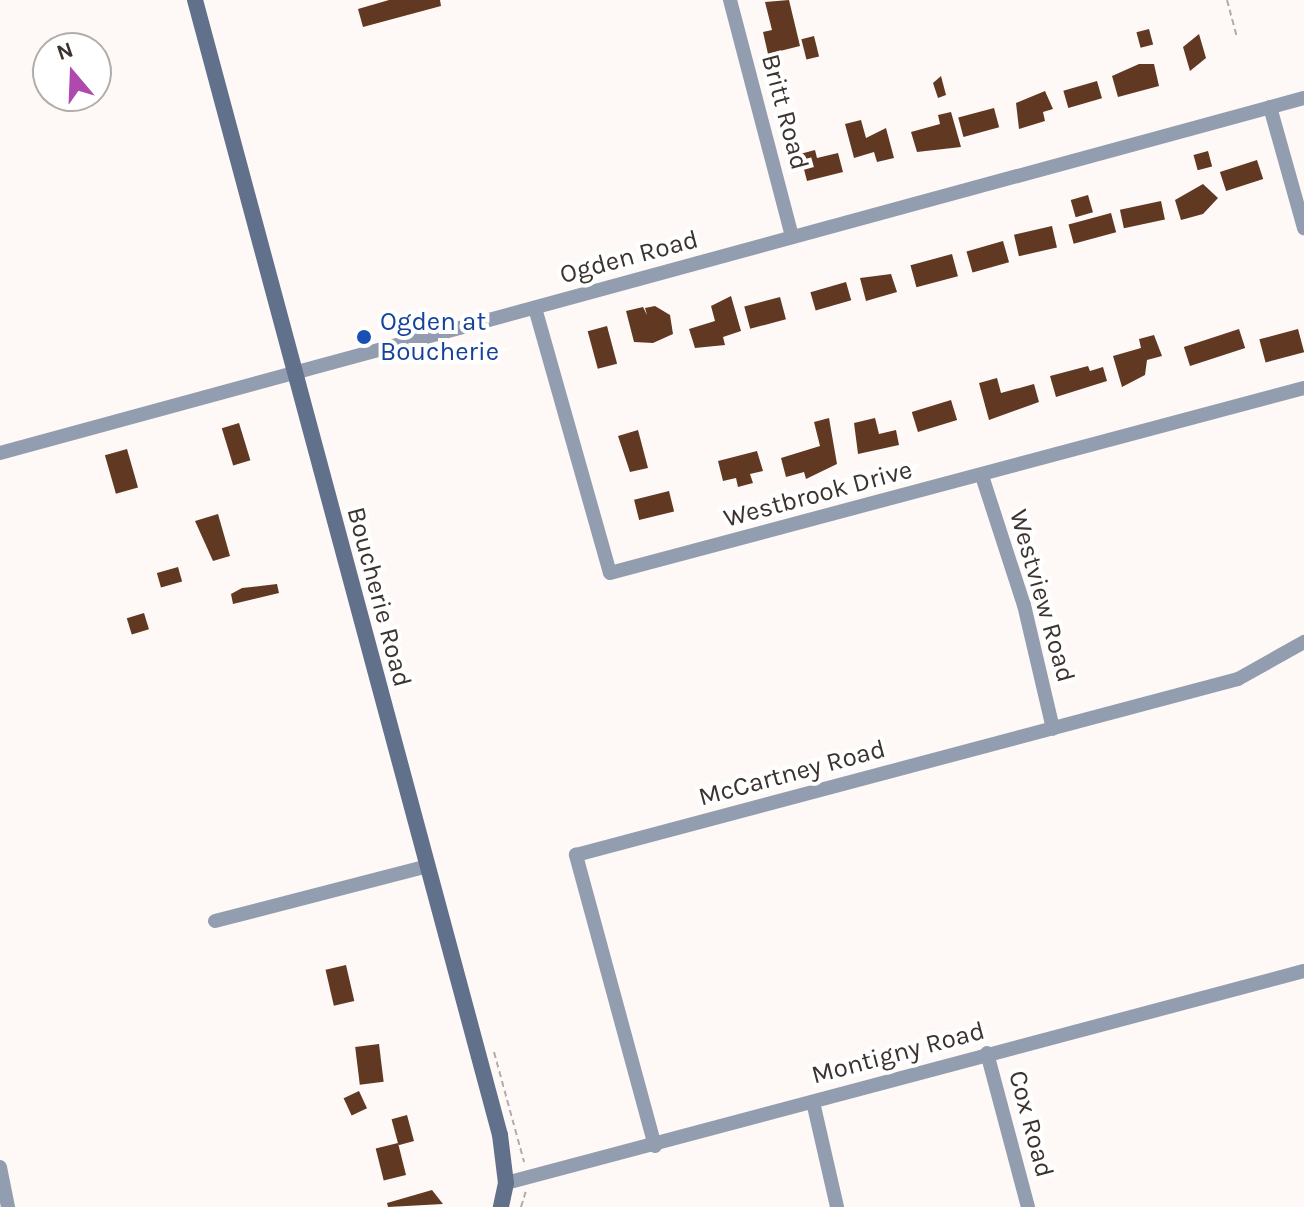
<!DOCTYPE html>
<html>
<head>
<meta charset="utf-8">
<style>
	body { margin:0 }
	#map { position:relative; width:1304px; height:1207px; overflow:hidden; background:#fef9f7; font-family:Karla,sans-serif }
	div>[style] { position:absolute }
	[style*='--x'] { left:calc(var(--x)*1px); top:calc(var(--y)*1px); width:calc(var(--w)*1px); rotate:calc(var(--a)*1deg) }
	.building>* { inset:0; background:#613923; transform-origin:0 0 }
	.path>* { height:2px; margin-top:-1px; transform-origin:0; background:repeating-linear-gradient(90deg,#b2aba8 0 6px,transparent 0 10px) }
	.minor>* { height:14px; margin:-7px; padding:0 7px; transform-origin:7px; border-radius:7px; background:#939db0 }
	.secondary>* { height:16px; margin:-8px; padding:0 8px; transform-origin:8px; border-radius:8px; background:#62718b }
	.dots>* { width:22px; height:22px; translate:-50% -50%; box-sizing:border-box; border:4px solid #fff; border-radius:50% }
	span { translate:-50% -50%; white-space:nowrap; text-align:center; line-height:1.15; -webkit-text-stroke:8px #fff; paint-order:stroke }
	.street-label { font-size:26px; color:#3c332e }
	.transit-label { font-size:26px; color:#164399 }
	.left { translate:0 -50%; text-align:left }
	.north { position:absolute; left:32px; top:32px; width:80px; height:80px; box-sizing:border-box; background:#fff; border:2px solid #b1adab; border-radius:50%; rotate:341deg; font-size:22px; font-weight:700; line-height:32px; text-align:center; color:#3c332e }
	.north::after { content:''; display:block; margin:auto; width:28px; height:36px; background:#af49ae; clip-path:polygon(50% 0,100% 100%,50% 72%,0 100%) }
</style>
</head>
<body>
<div id="map">
	<div class="building">
		<div style="clip-path:polygon(389px 0,440px 0,441px 6px,363px 27px,358px 9px)"></div>
		<div style="clip-path:polygon(789px 0,800px 46px,768px 54px,763px 32px,772px 30px,765px 2px)"></div>
		<div style="left:1149px;top:29px;width:16px;height:13px;rotate:75deg"></div>
		<div style="clip-path:polygon(1199px 34px,1206px 58px,1190px 71px,1183px 47px)"></div>
		<div style="left:814px;top:36px;width:21px;height:13px;rotate:76deg"></div>
		<div style="clip-path:polygon(1139px 64px,1154px 64px,1159px 86px,1118px 97px,1112px 76px)"></div>
		<div style="clip-path:polygon(941px 76px,946px 95px,938px 98px,933px 83px)"></div>
		<div style="left:1097px;top:81px;width:18px;height:35px;rotate:74deg"></div>
		<div style="clip-path:polygon(1045px 91px,1053px 109px,1043px 112px,1045px 121px,1019px 129px,1016px 103px)"></div>
		<div style="left:994px;top:108px;width:20px;height:37px;rotate:75deg"></div>
		<div style="clip-path:polygon(951px 112px,961px 147px,917px 152px,911px 132px,940px 124px,938px 115px)"></div>
		<div style="clip-path:polygon(861px 120px,866px 138px,886px 128px,894px 158px,877px 162px,874px 152px,854px 158px,845px 124px)"></div>
		<div style="clip-path:polygon(815px 150px,817px 158px,838px 153px,843px 172px,807px 181px,800px 154px)"></div>
		<div style="left:1208px;top:151px;width:16px;height:15px;rotate:75deg"></div>
		<div style="left:1257px;top:160px;width:20px;height:39px;rotate:72deg"></div>
		<div style="clip-path:polygon(1203px 184px,1218px 198px,1203px 214px,1181px 220px,1175px 200px)"></div>
		<div style="left:1088px;top:195px;width:18px;height:18px;rotate:74deg"></div>
		<div style="left:1161px;top:201px;width:19px;height:42px;rotate:78deg"></div>
		<div style="left:1111px;top:213px;width:20px;height:44px;rotate:75deg"></div>
		<div style="left:1052px;top:226px;width:22px;height:39px;rotate:77deg"></div>
		<div style="left:1003px;top:241px;width:22px;height:38px;rotate:74deg"></div>
		<div style="left:952px;top:254px;width:23px;height:43px;rotate:75deg"></div>
		<div style="clip-path:polygon(891px 274px,897px 292px,866px 301px,860px 278px)"></div>
		<div style="left:846px;top:282px;width:19px;height:37px;rotate:74deg"></div>
		<div style="clip-path:polygon(731px 296px,741px 331px,723px 337px,725px 345px,695px 348px,689px 329px,715px 321px,711px 306px)"></div>
		<div style="left:780px;top:297px;width:23px;height:37px;rotate:75deg"></div>
		<div style="clip-path:polygon(655px 306px,670px 315px,673px 334px,653px 343px,634px 342px,626px 311px,643px 307px,647px 315px,645px 308px)"></div>
		<div style="left:607px;top:326px;width:39px;height:20px;rotate:75deg"></div>
		<div style="left:1239px;top:329px;width:20px;height:58px;rotate:72deg"></div>
		<div style="left:1298px;top:329px;width:24px;height:40px;rotate:75deg"></div>
		<div style="clip-path:polygon(1154px 335px,1162px 356px,1147px 360px,1145px 375px,1122px 387px,1113px 356px,1141px 348px,1139px 339px)"></div>
		<div style="clip-path:polygon(1088px 366px,1090px 371px,1103px 367px,1107px 381px,1056px 397px,1050px 376px)"></div>
		<div style="clip-path:polygon(997px 378px,1001px 393px,1034px 384px,1039px 402px,989px 420px,979px 383px)"></div>
		<div style="left:951px;top:400px;width:21px;height:41px;rotate:73deg"></div>
		<div style="clip-path:polygon(829px 418px,837px 464px,806px 479px,804px 472px,786px 477px,781px 458px,820px 446px,814px 422px)"></div>
		<div style="clip-path:polygon(875px 418px,879px 434px,896px 430px,899px 445px,858px 454px,854px 423px)"></div>
		<div style="left:239px;top:423px;width:39px;height:18px;rotate:73deg"></div>
		<div style="clip-path:polygon(638px 430px,648px 468px,630px 472px,618px 436px)"></div>
		<div style="left:127px;top:449px;width:40px;height:23px;rotate:74deg"></div>
		<div style="clip-path:polygon(757px 451px,763px 471px,750px 474px,753px 483px,738px 487px,736px 478px,723px 481px,718px 461px)"></div>
		<div style="left:669px;top:491px;width:21px;height:36px;rotate:76deg"></div>
		<div style="clip-path:polygon(218px 514px,230px 556px,213px 561px,195px 521px)"></div>
		<div style="left:178px;top:567px;width:15px;height:22px;rotate:74deg"></div>
		<div style="clip-path:polygon(277px 584px,279px 593px,233px 604px,231px 594px,242px 588px)"></div>
		<div style="left:144px;top:613px;width:17px;height:18px;rotate:73deg"></div>
		<div style="left:346px;top:965px;width:37px;height:21px;rotate:77deg"></div>
		<div style="left:379px;top:1044px;width:38px;height:24px;rotate:83deg"></div>
		<div style="left:359px;top:1091px;width:19px;height:17px;rotate:65deg"></div>
		<div style="left:407px;top:1115px;width:27px;height:16px;rotate:75deg"></div>
		<div style="left:398px;top:1143px;width:33px;height:23px;rotate:76deg"></div>
		<div style="clip-path:polygon(432px 1190px,443px 1204px,388px 1207px,387px 1203px)"></div>
	</div>
	<div class="path">
		<div style="--x:1227;--y:0;--w:38;--a:75"></div>
		<div style="--x:494;--y:1052;--w:114;--a:74.7"></div>
		<div style="--x:521;--y:1207;--w:17;--a:-73"></div>
	</div>
	<div class="minor">
		<div style="--x:730;--y:0;--w:245;--a:75.3"></div>
		<div style="--x:1270;--y:107;--w:126;--a:74.3"></div>
		<div style="--x:535;--y:308;--w:275;--a:74.2"></div>
		<div style="--x:610;--y:573;--w:718;--a:-14.93"></div>
		<div style="--x:0;--y:453;--w:1351;--a:-15.23"></div>
		<div style="--x:982;--y:476;--w:136;--a:72"></div>
		<div style="--x:1024;--y:605;--w:127;--a:76.8"></div>
		<div style="--x:215;--y:921;--w:219;--a:-14.5"></div>
		<div style="--x:987;--y:1053;--w:159;--a:75.1"></div>
		<div style="--x:813;--y:1102;--w:108;--a:77.1"></div>
		<div style="--x:655;--y:1146;--w:302;--a:-105.2"></div>
		<div style="--x:576;--y:855;--w:685;--a:-14.89"></div>
		<div style="--x:1238;--y:679;--w:76;--a:-29.3"></div>
		<div style="--x:0;--y:1167;--w:41;--a:78.7"></div>
		<div style="--x:506;--y:1183;--w:826;--a:-14.88"></div>
	</div>
	<div class="secondary">
		<div style="--x:195;--y:0;--w:1175;--a:74.96"></div>
		<div style="--x:500;--y:1135;--w:48;--a:82.9"></div>
		<div style="--x:506;--y:1183;--w:25;--a:102"></div>
	</div>
	<div class="dots">
		<div style="left:364px;top:337px;background:#1a4fb4"></div>
	</div>
	<div class="street-label">
		<span style="left:785px;top:112px;rotate:75deg">Britt Road</span>
		<span style="left:629px;top:257px;rotate:-15deg">Ogden Road</span>
		<span style="left:818px;top:494px;rotate:-15deg">Westbrook Drive</span>
		<span style="left:1042px;top:596px;rotate:74deg">Westview Road</span>
		<span style="left:379px;top:597px;rotate:75deg">Boucherie Road</span>
		<span style="left:792px;top:773px;rotate:-15deg">McCartney Road</span>
		<span style="left:898px;top:1053px;rotate:-15deg">Montigny Road</span>
		<span style="left:1031px;top:1124px;rotate:75deg">Cox Road</span>
	</div>
	<div class="transit-label">
		<span class="left" style="left:380px;top:337px">Ogden at<br>Boucherie</span>
	</div>
	<div class="north">N</div>
</div>
</body>
</html>
